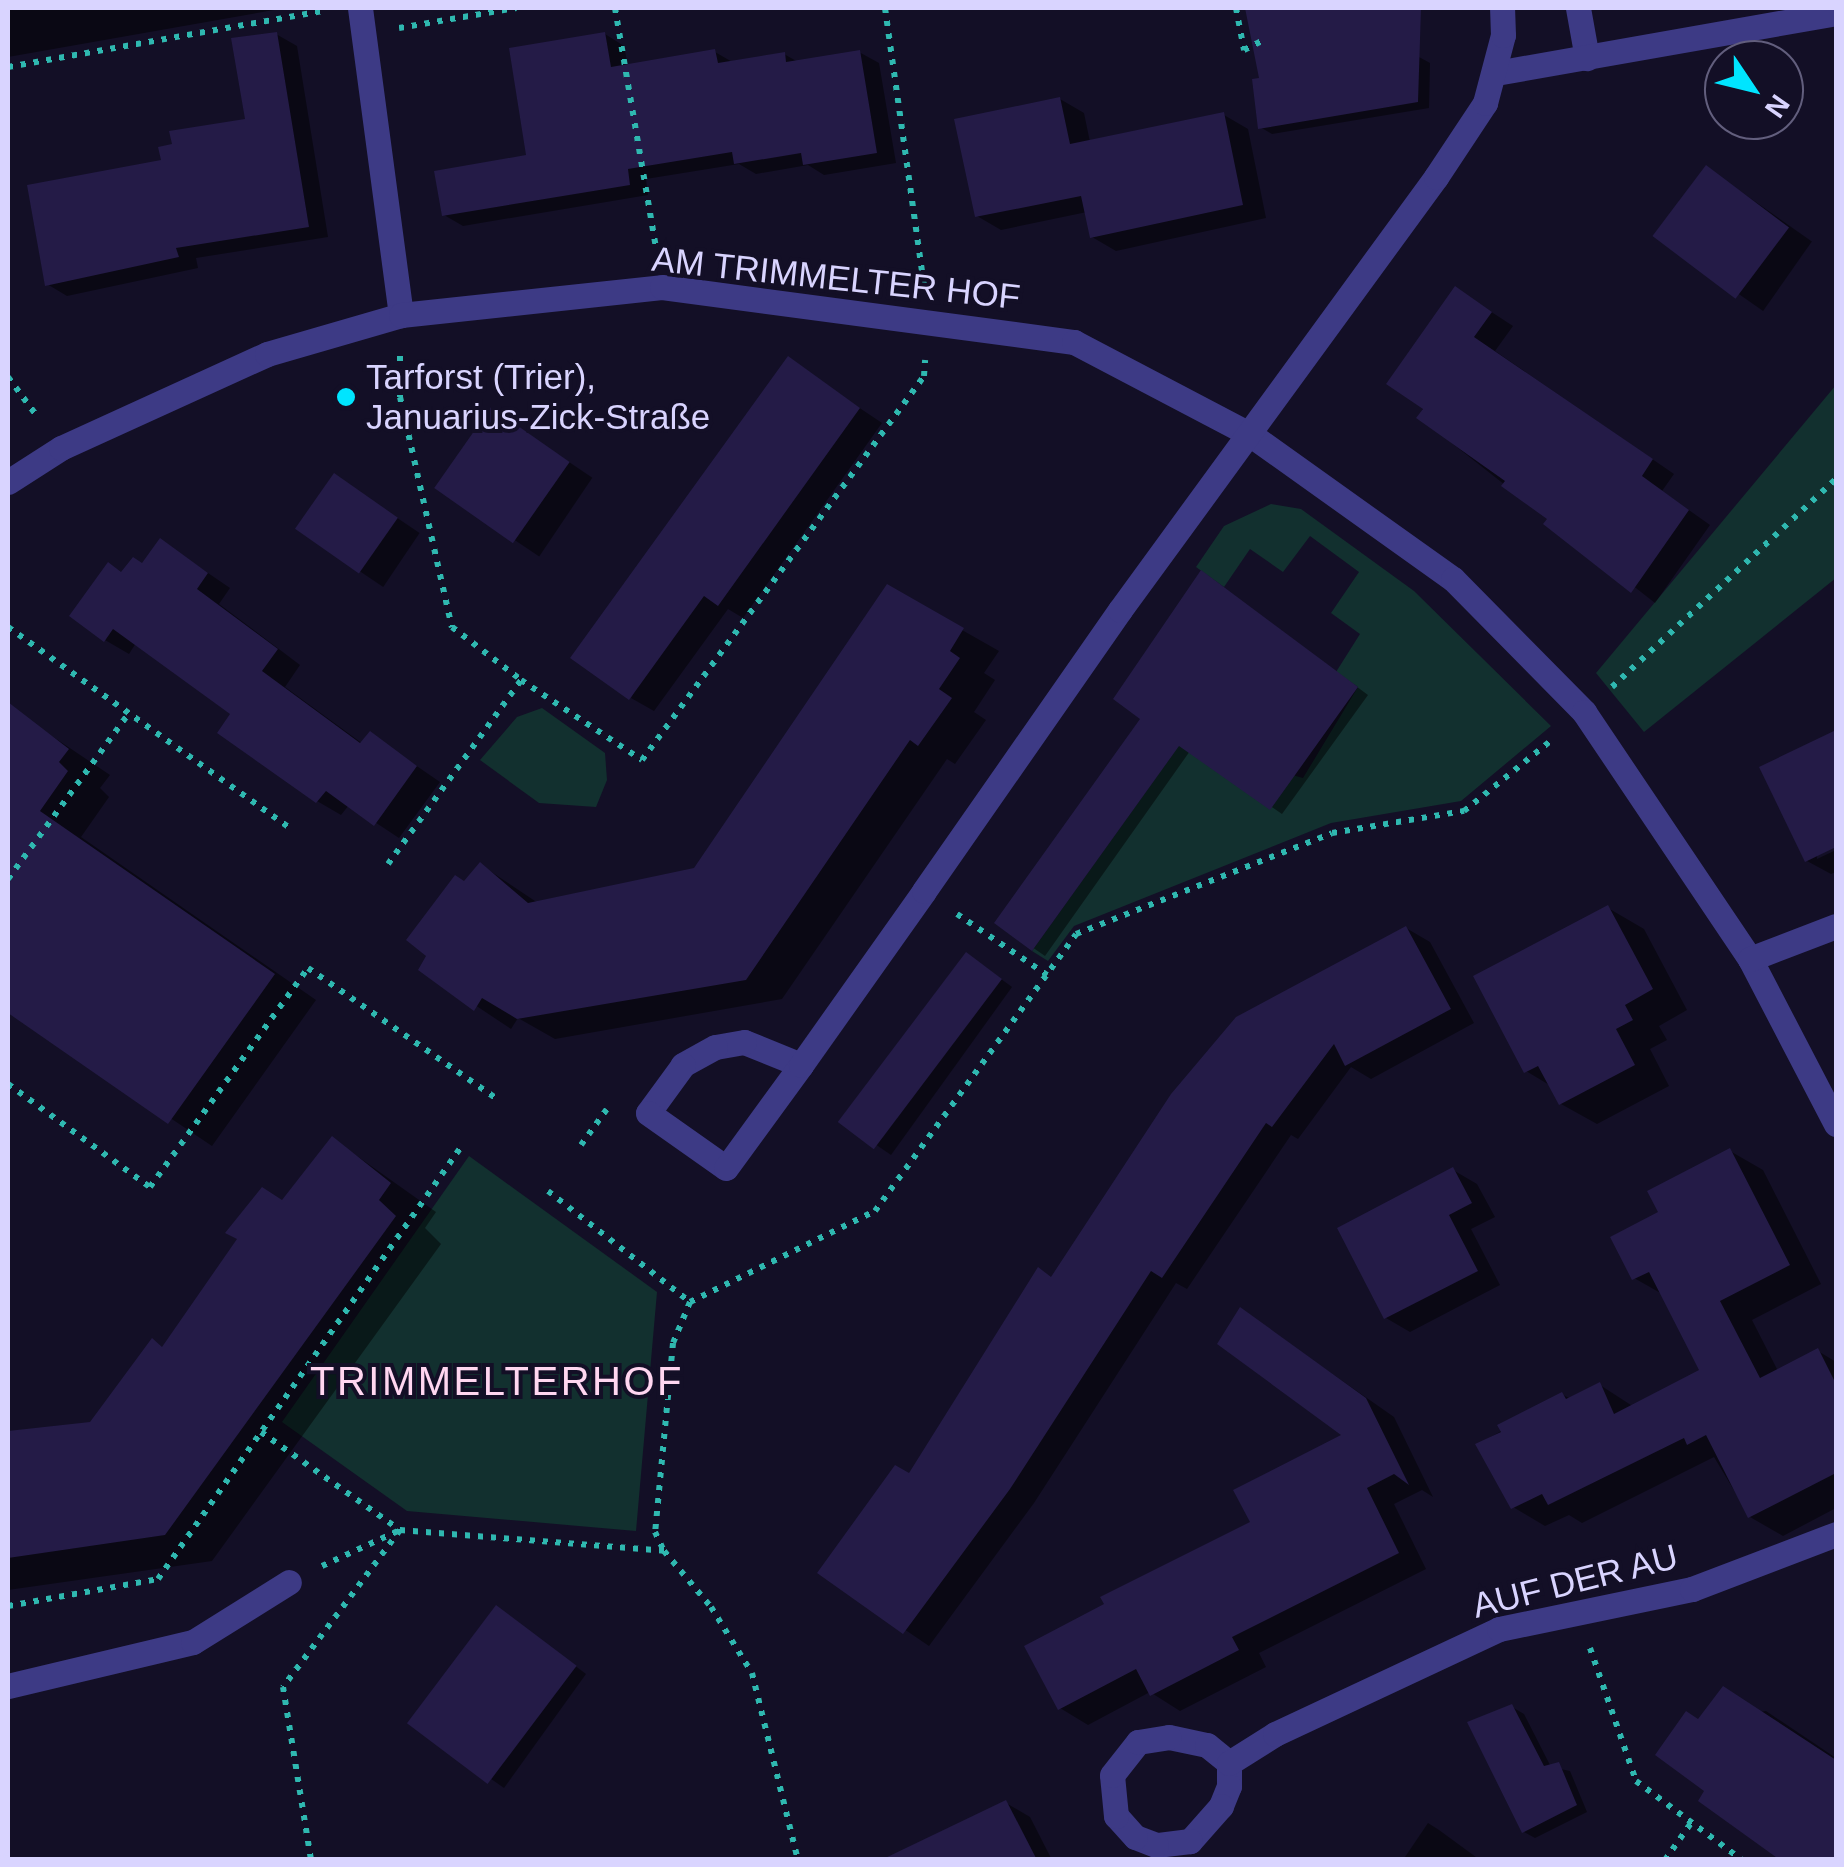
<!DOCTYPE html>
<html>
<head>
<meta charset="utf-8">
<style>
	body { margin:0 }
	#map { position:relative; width:1844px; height:1867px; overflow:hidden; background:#130f26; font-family:Helvetica,sans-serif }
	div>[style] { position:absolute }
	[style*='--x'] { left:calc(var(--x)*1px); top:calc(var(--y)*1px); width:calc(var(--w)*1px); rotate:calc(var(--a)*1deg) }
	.green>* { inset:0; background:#12302f }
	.shadow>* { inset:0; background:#0007; transform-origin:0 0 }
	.building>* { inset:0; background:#241b47; transform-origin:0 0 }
	.path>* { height:6px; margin-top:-3px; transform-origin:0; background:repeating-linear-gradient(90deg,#2fb8b0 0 5px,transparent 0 13px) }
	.street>* { height:25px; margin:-12.5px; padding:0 12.5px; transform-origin:12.5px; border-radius:12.5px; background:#3d3a85 }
	.dots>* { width:28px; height:28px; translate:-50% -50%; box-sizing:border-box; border:5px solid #130f26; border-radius:50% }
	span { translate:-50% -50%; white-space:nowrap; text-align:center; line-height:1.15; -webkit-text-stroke:8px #130f26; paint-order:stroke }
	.street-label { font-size:35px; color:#d9d4ff }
	.poi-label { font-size:35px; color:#d9d4ff }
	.left { translate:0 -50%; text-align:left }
	.quarter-label { font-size:40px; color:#ffd6f0; letter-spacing:2.5px }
	.frame { position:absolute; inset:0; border:10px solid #d9d4ff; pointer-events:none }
	.north { position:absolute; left:1704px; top:40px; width:100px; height:100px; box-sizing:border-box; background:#130f26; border:2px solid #625e7d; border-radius:50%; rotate:125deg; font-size:28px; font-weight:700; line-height:40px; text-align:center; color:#d9d4ff }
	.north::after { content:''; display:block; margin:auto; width:35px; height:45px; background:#00e5ff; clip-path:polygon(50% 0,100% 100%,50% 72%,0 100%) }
</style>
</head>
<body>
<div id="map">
	<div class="green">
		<div style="clip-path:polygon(1836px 385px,1836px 578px,1644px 732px,1596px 673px)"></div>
		<div style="clip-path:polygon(1271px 504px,1301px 509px,1414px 591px,1551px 726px,1461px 801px,1331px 823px,1074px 926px,1048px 961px,1032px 951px,1170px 758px,1132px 730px,1303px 778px,1358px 687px,1336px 672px,1360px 634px,1331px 613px,1359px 572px,1310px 536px,1283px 572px,1250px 549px,1224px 587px,1196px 567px,1224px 526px)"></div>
		<div style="clip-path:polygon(542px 708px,605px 753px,607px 780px,596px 807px,539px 803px,480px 760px,517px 717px)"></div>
		<div style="clip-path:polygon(469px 1156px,657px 1292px,636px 1531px,407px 1511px,282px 1422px)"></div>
	</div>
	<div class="shadow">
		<div style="clip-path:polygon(8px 8px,285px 8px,8px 57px)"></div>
		<div style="clip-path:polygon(1247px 8px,1317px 8px,1323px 71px,1419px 57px,1430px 63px,1429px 108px,1272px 134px,1260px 127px,1262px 80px)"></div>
		<div style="clip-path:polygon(276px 34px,297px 46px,328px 237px,196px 258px,198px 268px,67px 296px,47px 284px,164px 162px,247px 121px)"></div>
		<div style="clip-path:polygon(605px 34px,624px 46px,628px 66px,715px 52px,734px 63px,784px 54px,798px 62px,859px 52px,879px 63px,896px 163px,824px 175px,808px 165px,756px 174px,739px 164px,646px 179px,648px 195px,463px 226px,444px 215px,529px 157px)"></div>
		<div style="clip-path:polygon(1060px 99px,1084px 113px,1090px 142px,1224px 115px,1248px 129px,1266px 218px,1116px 251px,1092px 237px,1087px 212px,1001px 230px,977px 216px)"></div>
		<div style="left:1707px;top:168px;width:128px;height:85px;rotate:35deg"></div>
		<div style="clip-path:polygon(1456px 289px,1513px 326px,1495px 351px,1674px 474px,1662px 491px,1710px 525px,1655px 603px,1420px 418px)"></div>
		<div style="clip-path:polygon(788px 360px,882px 423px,743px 618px,728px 609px,654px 711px,631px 698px)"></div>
		<div style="left:492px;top:410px;width:121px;height:95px;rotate:34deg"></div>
		<div style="left:335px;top:476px;width:102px;height:65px;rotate:34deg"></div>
		<div style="clip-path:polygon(161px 541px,230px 588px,219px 604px,300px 665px,285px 687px,363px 744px,370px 734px,440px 782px,399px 838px,349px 805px,341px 815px,317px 801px,233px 714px,136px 643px,129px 654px,105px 640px,123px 574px,144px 566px)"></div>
		<div style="clip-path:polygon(1213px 580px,1368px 695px,1282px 814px,1190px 751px,1045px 956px,997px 923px,1144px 718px)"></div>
		<div style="clip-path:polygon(888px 588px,999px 651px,984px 673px,995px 680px,974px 712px,986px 720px,955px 764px,947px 759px,782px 999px,555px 1039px,518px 1018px,511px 1029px,421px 969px,481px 865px,538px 903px,695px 870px)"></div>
		<div style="clip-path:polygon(19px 714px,110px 775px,100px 788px,109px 797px,81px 837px,316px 1000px,212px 1146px,8px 1009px,8px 963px,21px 944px,8px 934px,8px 719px,13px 723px)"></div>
		<div style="clip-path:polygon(1836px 733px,1836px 844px,1817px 853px,1817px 859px,1836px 850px,1836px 872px,1831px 874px,1807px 861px,1762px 768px)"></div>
		<div style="clip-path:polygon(1608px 908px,1644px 929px,1687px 1010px,1659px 1026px,1667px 1040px,1650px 1049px,1669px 1086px,1597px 1124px,1561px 1104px,1551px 1086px,1526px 1071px)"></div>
		<div style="clip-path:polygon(1406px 928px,1430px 942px,1474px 1023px,1371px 1079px,1351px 1067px,1298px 1139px,1291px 1135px,1187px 1289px,1176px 1283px,1034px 1503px,929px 1646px,820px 1572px,910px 1476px,1052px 1279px)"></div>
		<div style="clip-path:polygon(978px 962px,1012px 987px,891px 1155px,846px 1124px)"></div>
		<div style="clip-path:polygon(333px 1139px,436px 1212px,425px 1228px,441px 1244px,212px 1561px,8px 1590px,8px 1434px,91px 1425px,164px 1348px)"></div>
		<div style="clip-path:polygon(1730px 1151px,1763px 1170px,1821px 1284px,1752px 1320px,1778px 1371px,1818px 1351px,1836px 1362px,1836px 1508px,1783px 1536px,1750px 1517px,1714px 1457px,1582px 1523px,1569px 1515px,1545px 1526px,1513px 1507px,1479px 1444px,1563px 1395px,1571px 1399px,1600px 1385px,1634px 1407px,1702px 1371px,1664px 1295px,1634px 1278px,1661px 1213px)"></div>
		<div style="clip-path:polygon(1453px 1170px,1477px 1184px,1495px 1217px,1471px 1229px,1500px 1285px,1410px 1332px,1386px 1318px)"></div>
		<div style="clip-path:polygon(1241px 1310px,1394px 1417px,1433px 1497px,1422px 1490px,1394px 1504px,1426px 1569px,1259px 1653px,1266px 1667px,1180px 1711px,1150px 1692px,1088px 1725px,1060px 1708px,1346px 1436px)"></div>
		<div style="clip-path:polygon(508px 1615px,586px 1674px,504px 1788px,409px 1721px)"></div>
		<div style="clip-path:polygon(1512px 1707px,1524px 1714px,1551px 1767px,1570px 1771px,1587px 1812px,1535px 1838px,1524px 1832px)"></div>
		<div style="clip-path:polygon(1766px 1711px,1836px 1758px,1836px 1860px,1784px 1860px,1708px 1790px,1700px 1722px)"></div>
		<div style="clip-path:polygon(1006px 1803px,1030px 1817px,1052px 1860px,941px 1860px)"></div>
		<div style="clip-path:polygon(1428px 1823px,1439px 1830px,1480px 1860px,1403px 1860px)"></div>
	</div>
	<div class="building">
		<div style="clip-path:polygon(1245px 8px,1421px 8px,1418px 102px,1258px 129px,1252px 79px,1259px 78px)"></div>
		<div style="clip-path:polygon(277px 32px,309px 227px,176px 248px,179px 257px,45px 286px,27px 185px,161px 160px,158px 147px,172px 144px,169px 131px,245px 119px,231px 38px)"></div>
		<div style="clip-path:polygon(605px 32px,611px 67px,715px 49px,718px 63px,785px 52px,786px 62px,860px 50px,877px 153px,803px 165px,801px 153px,734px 164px,732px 152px,628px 169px,630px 185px,442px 216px,434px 171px,526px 155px,509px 48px)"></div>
		<div style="clip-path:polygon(1060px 97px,1070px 144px,1224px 112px,1243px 205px,1090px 238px,1081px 196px,975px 217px,954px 119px)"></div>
		<div style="left:1706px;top:165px;width:104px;height:89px;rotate:37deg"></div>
		<div style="clip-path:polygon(1455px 286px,1492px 312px,1474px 337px,1653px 459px,1642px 476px,1689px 510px,1631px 593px,1543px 524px,1547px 519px,1501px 486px,1505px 481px,1416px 418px,1423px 409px,1386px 384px)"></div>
		<div style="clip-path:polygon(788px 356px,860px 408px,718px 606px,704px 596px,629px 700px,570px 658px)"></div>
		<div style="left:491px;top:407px;width:96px;height:99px;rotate:35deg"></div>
		<div style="left:334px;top:473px;width:78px;height:68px;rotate:35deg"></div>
		<div style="clip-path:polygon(160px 538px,208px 573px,197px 589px,278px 649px,262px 671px,360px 743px,370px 731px,417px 766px,374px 826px,326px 791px,316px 803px,217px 733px,230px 714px,113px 629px,104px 642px,69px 616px,108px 562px,121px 572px,133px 557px,142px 563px)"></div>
		<div style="clip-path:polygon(1201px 570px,1358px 687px,1270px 810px,1179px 746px,1032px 951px,994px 923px,1140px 719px,1113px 699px)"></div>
		<div style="clip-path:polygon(887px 584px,964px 628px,950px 651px,960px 658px,939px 689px,952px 698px,918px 746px,910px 740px,746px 980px,517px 1019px,482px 998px,474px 1011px,418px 970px,426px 956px,406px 940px,455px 875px,464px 881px,480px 862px,528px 903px,694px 868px)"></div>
		<div style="clip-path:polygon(8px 702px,69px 749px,59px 762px,68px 771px,40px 811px,275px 974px,168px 1124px,8px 1013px)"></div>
		<div style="clip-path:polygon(1836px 730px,1836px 847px,1805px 862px,1759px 767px)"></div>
		<div style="clip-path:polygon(1608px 905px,1653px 989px,1625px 1005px,1633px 1020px,1616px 1029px,1635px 1065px,1559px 1105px,1538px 1066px,1524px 1073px,1473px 976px)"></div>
		<div style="clip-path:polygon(1406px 926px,1451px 1009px,1345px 1066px,1334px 1044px,1272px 1127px,1266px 1123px,1162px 1278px,1151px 1271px,1010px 1489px,903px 1634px,817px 1573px,895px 1465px,909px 1473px,1038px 1267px,1051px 1277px,1171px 1094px,1236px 1017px)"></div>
		<div style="left:966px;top:952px;width:45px;height:213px;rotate:37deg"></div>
		<div style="clip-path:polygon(332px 1136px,391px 1183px,379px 1200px,396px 1216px,165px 1535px,8px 1558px,8px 1431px,90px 1422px,152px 1338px,162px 1347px,237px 1239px,225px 1233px,262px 1187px,282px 1200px)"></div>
		<div style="clip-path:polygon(1730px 1148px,1790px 1265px,1720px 1301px,1760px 1378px,1818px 1348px,1836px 1384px,1836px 1473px,1748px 1518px,1706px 1435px,1687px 1445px,1684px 1438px,1548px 1505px,1542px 1494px,1511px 1509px,1475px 1444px,1501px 1432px,1497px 1425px,1562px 1392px,1566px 1399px,1600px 1382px,1614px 1414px,1699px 1370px,1649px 1272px,1632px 1280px,1610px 1237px,1658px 1212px,1647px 1191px)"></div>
		<div style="clip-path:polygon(1453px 1167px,1472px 1203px,1449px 1215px,1478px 1271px,1384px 1319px,1337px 1228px)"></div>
		<div style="clip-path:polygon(1240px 1307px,1366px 1398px,1409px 1485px,1394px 1474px,1367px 1488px,1399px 1553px,1232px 1637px,1239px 1650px,1150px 1696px,1136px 1669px,1058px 1710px,1024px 1646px,1104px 1604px,1100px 1597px,1250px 1522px,1233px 1490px,1341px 1435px,1217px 1344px)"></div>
		<div style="left:496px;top:1605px;width:101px;height:148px;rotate:37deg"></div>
		<div style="clip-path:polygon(1723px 1686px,1836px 1760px,1836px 1860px,1780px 1860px,1698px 1801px,1704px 1791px,1655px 1755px,1686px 1711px,1698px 1719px)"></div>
		<div style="clip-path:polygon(1512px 1704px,1544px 1766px,1559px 1762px,1577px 1805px,1522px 1833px,1467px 1722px)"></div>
		<div style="clip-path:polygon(1006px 1800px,1037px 1860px,881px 1860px)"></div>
	</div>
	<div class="path">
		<div style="--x:615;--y:8;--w:243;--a:80.3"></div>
		<div style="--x:885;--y:8;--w:279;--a:82"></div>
		<div style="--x:1236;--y:8;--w:43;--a:79.2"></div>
		<div style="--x:1244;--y:50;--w:22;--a:-27"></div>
		<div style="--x:399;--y:28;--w:119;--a:-9.7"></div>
		<div style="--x:8;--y:67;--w:318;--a:-10.1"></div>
		<div style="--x:400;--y:356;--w:41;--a:90"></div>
		<div style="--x:400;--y:397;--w:236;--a:77.3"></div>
		<div style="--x:452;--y:627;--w:87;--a:37.5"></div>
		<div style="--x:8;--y:377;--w:49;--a:53.4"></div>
		<div style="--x:8;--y:627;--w:346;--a:35.5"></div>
		<div style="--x:1612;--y:687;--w:306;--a:-42.9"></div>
		<div style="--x:388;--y:864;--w:227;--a:-54.1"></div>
		<div style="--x:521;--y:680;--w:145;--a:33.5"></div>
		<div style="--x:642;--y:760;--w:476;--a:-53.7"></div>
		<div style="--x:924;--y:376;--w:16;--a:-86"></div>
		<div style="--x:8;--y:879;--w:202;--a:-53.9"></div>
		<div style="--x:957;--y:914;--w:109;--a:34.1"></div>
		<div style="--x:8;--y:1084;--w:175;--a:36"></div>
		<div style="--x:150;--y:1187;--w:270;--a:-54.2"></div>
		<div style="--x:308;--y:968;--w:230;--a:34.7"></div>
		<div style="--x:581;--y:1145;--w:44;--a:-54.2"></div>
		<div style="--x:548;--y:1191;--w:180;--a:38"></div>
		<div style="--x:690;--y:1302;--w:44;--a:112.5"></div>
		<div style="--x:673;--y:1343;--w:190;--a:95.4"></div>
		<div style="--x:655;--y:1532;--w:21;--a:65"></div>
		<div style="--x:690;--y:1302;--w:206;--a:-26.2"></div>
		<div style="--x:875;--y:1211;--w:342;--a:-54"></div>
		<div style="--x:1076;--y:934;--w:275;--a:-21.5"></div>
		<div style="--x:1332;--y:833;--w:134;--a:-9.5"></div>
		<div style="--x:1464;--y:811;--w:116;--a:-39"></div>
		<div style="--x:261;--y:1432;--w:170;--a:35.2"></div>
		<div style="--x:400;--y:1530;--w:196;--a:126.7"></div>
		<div style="--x:283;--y:1687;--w:175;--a:80.8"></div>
		<div style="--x:322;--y:1566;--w:86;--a:-24.8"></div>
		<div style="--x:400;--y:1530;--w:265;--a:4.5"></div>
		<div style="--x:664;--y:1551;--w:73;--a:50"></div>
		<div style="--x:711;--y:1607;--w:78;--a:58.2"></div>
		<div style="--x:752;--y:1673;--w:193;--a:76.2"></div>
		<div style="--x:8;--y:1606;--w:152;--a:-10.2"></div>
		<div style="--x:158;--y:1579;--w:531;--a:-54.96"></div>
		<div style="--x:1590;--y:1648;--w:141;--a:70.9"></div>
		<div style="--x:1636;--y:1781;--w:132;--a:36.7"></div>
		<div style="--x:1665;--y:1860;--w:45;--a:-54.9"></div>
	</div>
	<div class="street">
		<div style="--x:360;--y:8;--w:310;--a:82.4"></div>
		<div style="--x:1578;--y:8;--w:51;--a:79.8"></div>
		<div style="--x:1496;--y:73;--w:345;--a:-10"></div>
		<div style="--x:8;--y:482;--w:63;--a:-32.7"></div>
		<div style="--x:61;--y:448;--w:226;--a:-24.5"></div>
		<div style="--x:267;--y:354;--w:140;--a:-16.2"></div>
		<div style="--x:401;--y:315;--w:262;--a:-6.1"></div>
		<div style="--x:662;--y:287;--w:416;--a:7.6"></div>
		<div style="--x:1074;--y:342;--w:200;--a:27.7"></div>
		<div style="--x:1251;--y:435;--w:248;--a:35.5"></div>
		<div style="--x:1453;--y:579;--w:187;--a:45.4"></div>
		<div style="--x:1584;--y:712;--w:298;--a:56.1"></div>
		<div style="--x:1750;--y:959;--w:186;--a:62.5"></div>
		<div style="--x:1750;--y:959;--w:92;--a:-21"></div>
		<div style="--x:801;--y:1065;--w:61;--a:-158"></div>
		<div style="--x:744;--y:1042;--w:29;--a:170"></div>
		<div style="--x:715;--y:1047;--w:37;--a:151"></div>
		<div style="--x:683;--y:1065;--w:59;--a:126.1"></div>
		<div style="--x:648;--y:1113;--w:95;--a:35.2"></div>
		<div style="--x:726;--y:1168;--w:127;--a:-53.9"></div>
		<div style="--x:801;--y:1065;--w:213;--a:-54.7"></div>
		<div style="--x:924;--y:891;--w:343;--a:-55.1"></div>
		<div style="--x:1120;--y:610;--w:536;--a:-53.88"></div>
		<div style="--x:1436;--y:177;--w:89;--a:-56.5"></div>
		<div style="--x:1485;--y:103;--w:70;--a:-75.2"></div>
		<div style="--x:1503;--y:35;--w:27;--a:-92"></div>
		<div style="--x:8;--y:1686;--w:190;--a:-13.4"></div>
		<div style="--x:193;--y:1642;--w:113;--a:-32"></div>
		<div style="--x:1169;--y:1737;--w:39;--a:12"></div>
		<div style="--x:1207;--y:1745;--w:28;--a:39"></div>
		<div style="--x:1229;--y:1763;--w:23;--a:90"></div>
		<div style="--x:1229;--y:1786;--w:22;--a:112"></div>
		<div style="--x:1221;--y:1806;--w:47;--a:131.5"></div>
		<div style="--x:1190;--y:1841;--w:34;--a:173"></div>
		<div style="--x:1156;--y:1845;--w:22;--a:-159"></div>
		<div style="--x:1135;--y:1837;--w:28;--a:-132"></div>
		<div style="--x:1116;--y:1816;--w:41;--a:-95.6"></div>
		<div style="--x:1112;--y:1775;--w:42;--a:-51.8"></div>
		<div style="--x:1138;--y:1742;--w:31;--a:-9"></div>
		<div style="--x:1229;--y:1763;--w:54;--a:-32.2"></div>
		<div style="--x:1275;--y:1734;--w:247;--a:-25.1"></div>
		<div style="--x:1499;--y:1629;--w:197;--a:-11.7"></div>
		<div style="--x:1692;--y:1589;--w:154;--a:-20.9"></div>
	</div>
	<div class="dots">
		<div style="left:346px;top:397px;background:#00e5ff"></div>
	</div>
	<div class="street-label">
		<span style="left:836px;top:278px;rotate:6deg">AM TRIMMELTER HOF</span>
		<span style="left:1575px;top:1581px;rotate:-14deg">AUF DER AU</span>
	</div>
	<div class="poi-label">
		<span class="left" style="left:366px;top:397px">Tarforst (Trier),<br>Januarius-Zick-Straße</span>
	</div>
	<div class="quarter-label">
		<span style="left:497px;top:1381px">TRIMMELTERHOF</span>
	</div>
	<div class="frame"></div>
	<div class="north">N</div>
</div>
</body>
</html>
